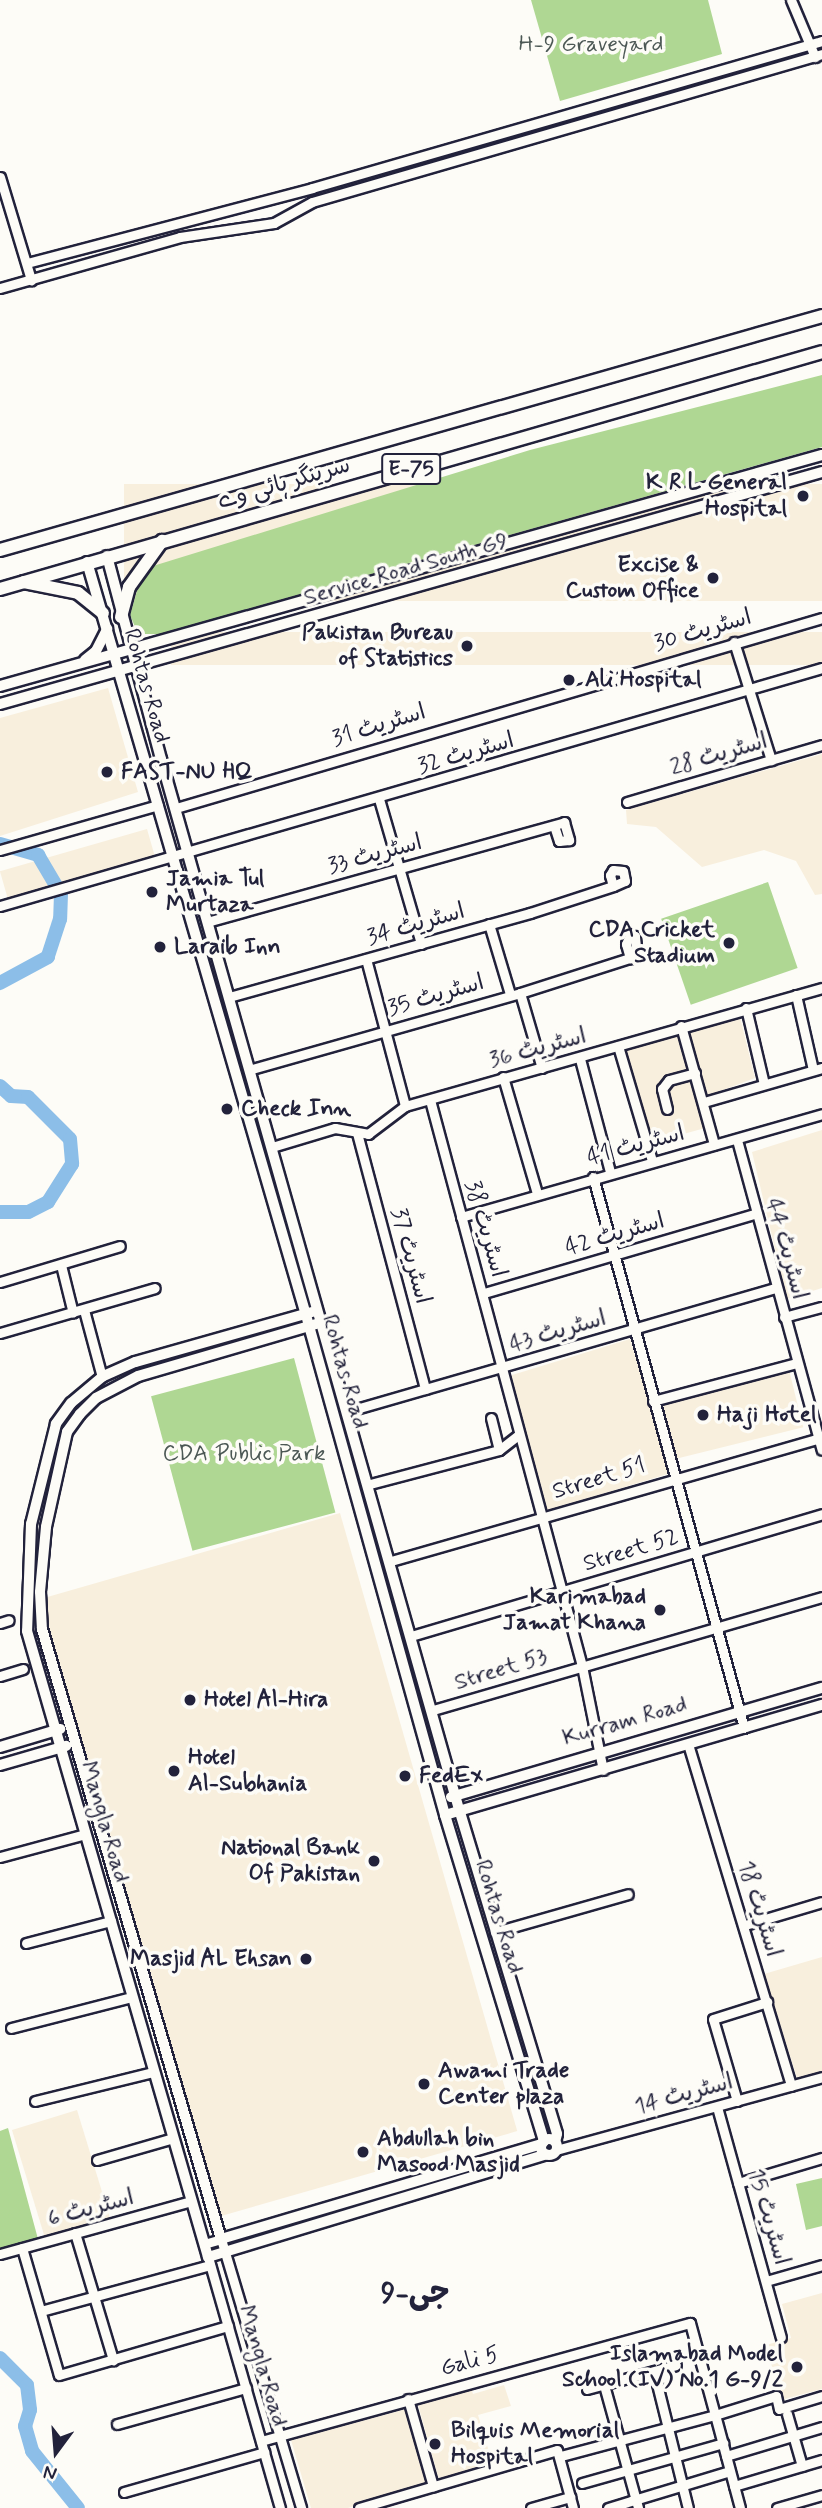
<!DOCTYPE html>
<html>
<head>
<meta charset="utf-8">
<style>
	body { margin:0 }
	#map { position:relative; width:822px; height:2508px; overflow:hidden; background:#fdfcf7; font-family:Mynerve,"Playpen Sans Arabic",sans-serif }
	div>[style] { position:absolute }
	[style*='--x'] { left:calc(var(--x)*1px); top:calc(var(--y)*1px); width:calc(var(--w)*1px); rotate:calc(var(--a)*1deg) }
	.built>* { inset:0; background:#f8efdd; transform-origin:0 0 }
	.green>* { inset:0; background:#afd793; transform-origin:0 0 }
	.river>* { height:14px; margin:-7px; padding:0 7px; transform-origin:7px; border-radius:7px; background:#8cbee8 }
	.roads { filter:drop-shadow(2px 0 #22223b) drop-shadow(-2px 0 #22223b) drop-shadow(0 2px #22223b) drop-shadow(0 -2px #22223b) }
	.minor>* { height:9px; margin:-4.5px; padding:0 4.5px; transform-origin:4.5px; border-radius:4.5px; background:#fdfcf7 }
	.major>* { height:10px; margin:-5px; padding:0 5px; transform-origin:5px; border-radius:5px; background:#fdfcf7 }
	.major>.ring { margin:-5px; padding:0; box-sizing:content-box; background:none; border:10px solid #fdfcf7; border-radius:50% }
	.highway>* { height:12px; margin:-6px; padding:0 6px; transform-origin:6px; border-radius:6px; background:#fdfcf7 }
	.dots>* { width:19px; height:19px; translate:-50% -50%; box-sizing:border-box; border:4px solid #fdfcf7; border-radius:50% }
	span { translate:-50% -50%; white-space:nowrap; text-align:center; line-height:1.15; -webkit-text-stroke:7px #fdfcf7; paint-order:stroke }
	.shield-label span { padding:2px 5px; background:#fdfcf7; border:2px solid; border-radius:5px; -webkit-text-stroke-width:0 }
	.shield-label { font-size:21px; color:#22223b; font-weight:700 }
	.park-label { font-size:23px; color:#4c5855 }
	.poi-label { font-size:23px; color:#22223b; font-weight:700 }
	.right { translate:-100% -50%; text-align:right }
	.left { translate:0 -50%; text-align:left }
	.street-label { font-size:23px; color:#22223b }
	.district-label { font-size:30px; color:#22223b; font-weight:700 }
	.north { position:absolute; left:21px; top:2417px; width:70px; height:70px; -webkit-text-stroke:5px #fdfcf7; paint-order:stroke; rotate:196deg; font-size:19px; font-weight:700; line-height:28px; text-align:center; color:#22223b }
	.north::after { content:''; display:block; margin:auto; width:24px; height:32px; background:#22223b; clip-path:polygon(50% 0,100% 100%,50% 72%,0 100%) }
</style>
</head>
<body>
<div id="map">
	<div class="built">
		<div style="left:822px;top:484px;width:117px;height:698px;rotate:90deg"></div>
		<div style="left:822px;top:632px;width:33px;height:651px;rotate:90deg"></div>
		<div style="clip-path:polygon(108px 688px,138px 792px,0 836px,0 718px)"></div>
		<div style="clip-path:polygon(822px 754px,822px 894px,815px 895px,796px 861px,764px 850px,702px 867px,656px 827px,627px 824px,626px 810px)"></div>
		<div style="left:147px;top:829px;width:32px;height:153px;rotate:74deg"></div>
		<div style="clip-path:polygon(739px 1013px,755px 1078px,699px 1099px,705px 1128px,648px 1144px,622px 1047px)"></div>
		<div style="clip-path:polygon(822px 1130px,822px 1288px,787px 1299px,752px 1152px)"></div>
		<div style="left:630px;top:1339px;width:140px;height:129px;rotate:73deg"></div>
		<div style="left:788px;top:1366px;width:63px;height:131px;rotate:76deg"></div>
		<div style="left:340px;top:1513px;width:643px;height:317px;rotate:74deg"></div>
		<div style="clip-path:polygon(822px 1957px,822px 2071px,797px 2078px,764px 1974px)"></div>
		<div style="left:77px;top:2110px;width:114px;height:68px;rotate:73deg"></div>
		<div style="clip-path:polygon(822px 2293px,822px 2389px,781px 2400px,766px 2345px,791px 2338px,782px 2304px)"></div>
		<div style="clip-path:polygon(470px 2385px,473px 2394px,504px 2385px,511px 2406px,478px 2415px,493px 2465px,439px 2480px,417px 2401px)"></div>
		<div style="clip-path:polygon(406px 2409px,426px 2484px,348px 2508px,311px 2508px,291px 2440px)"></div>
	</div>
	<div class="green">
		<div style="clip-path:polygon(531px 0,708px 0,722px 54px,560px 101px)"></div>
		<div style="clip-path:polygon(822px 375px,822px 447px,159px 634px,138px 634px,130px 615px,139px 584px,153px 566px,530px 450px)"></div>
		<div style="left:768px;top:882px;width:91px;height:113px;rotate:71deg"></div>
		<div style="left:294px;top:1358px;width:160px;height:148px;rotate:75deg"></div>
		<div style="clip-path:polygon(8px 2128px,38px 2239px,0 2249px,0 2131px)"></div>
		<div style="clip-path:polygon(822px 2178px,822px 2226px,806px 2230px,796px 2184px)"></div>
	</div>
	<div class="river">
		<div style="--x:0;--y:844;--w:40;--a:16"></div>
		<div style="--x:38;--y:855;--w:45;--a:59.5"></div>
		<div style="--x:61;--y:894;--w:25;--a:92"></div>
		<div style="--x:60;--y:919;--w:40;--a:108"></div>
		<div style="--x:48;--y:957;--w:55;--a:151.6"></div>
		<div style="--x:0;--y:1086;--w:15;--a:42"></div>
		<div style="--x:11;--y:1096;--w:17;--a:3"></div>
		<div style="--x:28;--y:1097;--w:59;--a:45"></div>
		<div style="--x:70;--y:1139;--w:25;--a:85"></div>
		<div style="--x:72;--y:1164;--w:45;--a:122.3"></div>
		<div style="--x:48;--y:1202;--w:22;--a:153"></div>
		<div style="--x:28;--y:1212;--w:28;--a:180"></div>
		<div style="--x:0;--y:2358;--w:38;--a:45"></div>
		<div style="--x:27;--y:2385;--w:25;--a:83"></div>
		<div style="--x:30;--y:2410;--w:17;--a:107"></div>
		<div style="--x:25;--y:2426;--w:26;--a:74"></div>
		<div style="--x:32;--y:2451;--w:73;--a:51.1"></div>
	</div>
	<div class="roads">
		<div class="minor">
			<div style="--x:791;--y:0;--w:62;--a:67.2"></div>
			<div style="--x:0;--y:177;--w:108;--a:73.2"></div>
			<div style="--x:27;--y:263;--w:295;--a:-14.7"></div>
			<div style="--x:312;--y:188;--w:531;--a:-16.08"></div>
			<div style="--x:0;--y:288;--w:187;--a:-15.8"></div>
			<div style="--x:180;--y:237;--w:95;--a:-8.5"></div>
			<div style="--x:274;--y:223;--w:43;--a:-28.9"></div>
			<div style="--x:312;--y:202;--w:531;--a:-16.18"></div>
			<div style="--x:734;--y:642;--w:124;--a:72.6"></div>
			<div style="--x:379;--y:799;--w:151;--a:73.8"></div>
			<div style="--x:627;--y:802;--w:203;--a:-16.3"></div>
			<div style="--x:176;--y:808;--w:673;--a:-16.39"></div>
			<div style="--x:0;--y:850;--w:164;--a:-15.9"></div>
			<div style="--x:0;--y:906;--w:856;--a:-16.15"></div>
			<div style="--x:207;--y:922;--w:371;--a:-15.6"></div>
			<div style="--x:564;--y:822;--w:19;--a:74"></div>
			<div style="--x:569;--y:840;--w:10;--a:174"></div>
			<div style="--x:559;--y:841;--w:16;--a:-108"></div>
			<div style="--x:489;--y:924;--w:73;--a:73.3"></div>
			<div style="--x:366;--y:959;--w:152;--a:75.1"></div>
			<div style="--x:520;--y:993;--w:78;--a:73.7"></div>
			<div style="--x:796;--y:995;--w:77;--a:77.2"></div>
			<div style="--x:229;--y:997;--w:313;--a:-15.6"></div>
			<div style="--x:530;--y:913;--w:87;--a:-18"></div>
			<div style="--x:613;--y:886;--w:13;--a:-23"></div>
			<div style="--x:625;--y:881;--w:10;--a:-101"></div>
			<div style="--x:623;--y:871;--w:10;--a:-174"></div>
			<div style="--x:613;--y:870;--w:6;--a:121"></div>
			<div style="--x:610;--y:875;--w:11;--a:75"></div>
			<div style="--x:746;--y:1008;--w:78;--a:76.7"></div>
			<div style="--x:681;--y:1026;--w:123;--a:74.4"></div>
			<div style="--x:618;--y:1046;--w:120;--a:73.5"></div>
			<div style="--x:580;--y:1059;--w:117;--a:75.1"></div>
			<div style="--x:252;--y:1069;--w:279;--a:-15.8"></div>
			<div style="--x:520;--y:993;--w:115;--a:-17.7"></div>
			<div style="--x:630;--y:958;--w:7;--a:-16"></div>
			<div style="--x:637;--y:956;--w:20;--a:-96"></div>
			<div style="--x:635;--y:936;--w:5;--a:-169"></div>
			<div style="--x:630;--y:935;--w:10;--a:114"></div>
			<div style="--x:626;--y:944;--w:15;--a:74"></div>
			<div style="--x:503;--y:1077;--w:121;--a:73.7"></div>
			<div style="--x:430;--y:1100;--w:586;--a:74.97"></div>
			<div style="--x:582;--y:1666;--w:106;--a:78.6"></div>
			<div style="--x:704;--y:1102;--w:123;--a:-16.1"></div>
			<div style="--x:667;--y:1109;--w:21;--a:-104"></div>
			<div style="--x:662;--y:1089;--w:11;--a:-52"></div>
			<div style="--x:669;--y:1080;--w:27;--a:-15"></div>
			<div style="--x:357;--y:1133;--w:265;--a:75.1"></div>
			<div style="--x:737;--y:1140;--w:321;--a:74.7"></div>
			<div style="--x:272;--y:1147;--w:66;--a:-16.8"></div>
			<div style="--x:335;--y:1128;--w:34;--a:10"></div>
			<div style="--x:368;--y:1134;--w:46;--a:-37.1"></div>
			<div style="--x:405;--y:1106;--w:433;--a:-15.8"></div>
			<div style="--x:593;--y:1177;--w:571;--a:74.67"></div>
			<div style="--x:461;--y:1217;--w:375;--a:-15.9"></div>
			<div style="--x:61;--y:1265;--w:49;--a:76"></div>
			<div style="--x:0;--y:1282;--w:125;--a:-16.7"></div>
			<div style="--x:484;--y:1293;--w:284;--a:-16.3"></div>
			<div style="--x:84;--y:1310;--w:69;--a:75"></div>
			<div style="--x:784;--y:1317;--w:39;--a:-15"></div>
			<div style="--x:0;--y:1333;--w:161;--a:-16.2"></div>
			<div style="--x:653;--y:1401;--w:149;--a:-14.8"></div>
			<div style="--x:349;--y:1411;--w:444;--a:-16.1"></div>
			<div style="--x:491;--y:1418;--w:33;--a:76"></div>
			<div style="--x:370;--y:1484;--w:133;--a:-14.8"></div>
			<div style="--x:499;--y:1450;--w:24;--a:-38"></div>
			<div style="--x:391;--y:1561;--w:445;--a:-16"></div>
			<div style="--x:0;--y:1623;--w:9;--a:-18"></div>
			<div style="--x:411;--y:1636;--w:429;--a:-16.5"></div>
			<div style="--x:0;--y:1676;--w:24;--a:-17"></div>
			<div style="--x:433;--y:1710;--w:405;--a:-16.2"></div>
			<div style="--x:688;--y:1744;--w:357;--a:73.2"></div>
			<div style="--x:0;--y:1857;--w:88;--a:-15.1"></div>
			<div style="--x:745;--y:1925;--w:80;--a:-16.6"></div>
			<div style="--x:495;--y:1932;--w:138;--a:-15.9"></div>
			<div style="--x:26;--y:1943;--w:88;--a:-14.5"></div>
			<div style="--x:11;--y:2028;--w:125;--a:-14.4"></div>
			<div style="--x:35;--y:2101;--w:122;--a:-13.8"></div>
			<div style="--x:737;--y:2101;--w:85;--a:-106.3"></div>
			<div style="--x:713;--y:2019;--w:57;--a:-17.5"></div>
			<div style="--x:717;--y:2107;--w:239;--a:74.5"></div>
			<div style="--x:556;--y:2150;--w:276;--a:-15.3"></div>
			<div style="--x:97;--y:2160;--w:79;--a:-16.1"></div>
			<div style="--x:738;--y:2183;--w:88;--a:-16.6"></div>
			<div style="--x:75;--y:2233;--w:133;--a:73.3"></div>
			<div style="--x:204;--y:2244;--w:18;--a:-16"></div>
			<div style="--x:221;--y:2239;--w:281;--a:73.4"></div>
			<div style="--x:22;--y:2248;--w:132;--a:73.8"></div>
			<div style="--x:59;--y:2375;--w:176;--a:-16.2"></div>
			<div style="--x:0;--y:2254;--w:198;--a:-15.5"></div>
			<div style="--x:208;--y:2257;--w:261;--a:74"></div>
			<div style="--x:766;--y:2281;--w:58;--a:-15.9"></div>
			<div style="--x:41;--y:2311;--w:175;--a:-15.2"></div>
			<div style="--x:654;--y:2372;--w:140;--a:76"></div>
			<div style="--x:604;--y:2385;--w:128;--a:74.5"></div>
			<div style="--x:587;--y:2389;--w:92;--a:-15.1"></div>
			<div style="--x:408;--y:2399;--w:91;--a:74"></div>
			<div style="--x:787;--y:2414;--w:54;--a:73.9"></div>
			<div style="--x:117;--y:2424;--w:134;--a:-15.6"></div>
			<div style="--x:261;--y:2441;--w:445;--a:-15.4"></div>
			<div style="--x:690;--y:2323;--w:95;--a:74.8"></div>
			<div style="--x:715;--y:2415;--w:159;--a:165.1"></div>
			<div style="--x:726;--y:2456;--w:100;--a:-16.8"></div>
			<div style="--x:582;--y:2483;--w:147;--a:-15.8"></div>
			<div style="--x:734;--y:2486;--w:92;--a:-16.5"></div>
			<div style="--x:124;--y:2492;--w:146;--a:-15.9"></div>
			<div style="--x:359;--y:2508;--w:206;--a:-16.3"></div>
			<div style="--x:557;--y:2450;--w:60;--a:74.6"></div>
			<div style="--x:531;--y:2508;--w:41;--a:-15.8"></div>
			<div style="--x:608;--y:2508;--w:127;--a:-16.9"></div>
			<div style="--x:740;--y:2508;--w:96;--a:-105"></div>
			<div style="--x:715;--y:2415;--w:64;--a:-17.3"></div>
			<div style="--x:776;--y:2396;--w:13;--a:77"></div>
			<div style="--x:779;--y:2409;--w:45;--a:-16.8"></div>
			<div style="--x:777;--y:2508;--w:47;--a:-16.1"></div>
		</div>
		<div class="major">
			<div style="--x:107;--y:556;--w:210;--a:75.1"></div>
			<div style="--x:161;--y:759;--w:1091;--a:74.16"></div>
			<div style="--x:459;--y:1809;--w:339;--a:73.2"></div>
			<div style="--x:557;--y:2134;--w:8;--a:104"></div>
			<div style="--x:87;--y:562;--w:784;--a:73.78"></div>
			<div style="--x:306;--y:1315;--w:519;--a:74.46"></div>
			<div style="--x:445;--y:1815;--w:341;--a:73.1"></div>
			<div style="--x:85;--y:660;--w:14;--a:-39"></div>
			<div style="--x:96;--y:651;--w:25;--a:-63"></div>
			<div style="--x:0;--y:686;--w:854;--a:-15.7"></div>
			<div style="--x:0;--y:704;--w:854;--a:-15.76"></div>
			<div style="--x:312;--y:1312;--w:184;--a:164.2"></div>
			<div style="--x:135;--y:1362;--w:36;--a:156"></div>
			<div style="--x:102;--y:1377;--w:40;--a:140"></div>
			<div style="--x:71;--y:1403;--w:26;--a:126"></div>
			<div style="--x:56;--y:1424;--w:103;--a:104"></div>
			<div style="--x:31;--y:1524;--w:107;--a:92.1"></div>
			<div style="--x:27;--y:1631;--w:652;--a:73.87"></div>
			<div style="--x:208;--y:2257;--w:353;--a:-16.9"></div>
			<div style="--x:316;--y:1324;--w:185;--a:163.7"></div>
			<div style="--x:138;--y:1376;--w:47;--a:152.4"></div>
			<div style="--x:96;--y:1398;--w:23;--a:135"></div>
			<div style="--x:80;--y:1414;--w:22;--a:126"></div>
			<div style="--x:67;--y:1432;--w:97;--a:102.5"></div>
			<div style="--x:46;--y:1527;--w:65;--a:95.3"></div>
			<div style="--x:40;--y:1592;--w:37;--a:87"></div>
			<div style="--x:42;--y:1629;--w:636;--a:73.65"></div>
			<div style="--x:221;--y:2239;--w:335;--a:-16.5"></div>
			<div style="--x:0;--y:1747;--w:63;--a:-16.7"></div>
			<div style="--x:0;--y:1765;--w:69;--a:-16.1"></div>
			<div style="--x:451;--y:1797;--w:387;--a:-16.4"></div>
			<div style="--x:445;--y:1815;--w:393;--a:-16.3"></div>
			<div class="ring" style="left:541px;top:2139px;width:6px;height:6px"></div>
		</div>
		<div class="highway">
			<div style="--x:0;--y:550;--w:855;--a:-15.89"></div>
			<div style="--x:24;--y:582;--w:55;--a:11.5"></div>
			<div style="--x:78;--y:593;--w:32;--a:39"></div>
			<div style="--x:0;--y:589;--w:855;--a:-16.08"></div>
			<div style="--x:121;--y:617;--w:31;--a:-75"></div>
			<div style="--x:129;--y:587;--w:57;--a:-54.3"></div>
		</div>
	</div>
	<div class="dots">
		<div style="left:803px;top:496px;background:#22223b"></div>
		<div style="left:713px;top:578px;background:#22223b"></div>
		<div style="left:467px;top:646px;background:#22223b"></div>
		<div style="left:569px;top:680px;background:#22223b"></div>
		<div style="left:107px;top:772px;background:#22223b"></div>
		<div style="left:152px;top:892px;background:#22223b"></div>
		<div style="left:729px;top:943px;background:#22223b"></div>
		<div style="left:160px;top:947px;background:#22223b"></div>
		<div style="left:227px;top:1109px;background:#22223b"></div>
		<div style="left:703px;top:1415px;background:#22223b"></div>
		<div style="left:660px;top:1610px;background:#22223b"></div>
		<div style="left:190px;top:1700px;background:#22223b"></div>
		<div style="left:174px;top:1771px;background:#22223b"></div>
		<div style="left:405px;top:1776px;background:#22223b"></div>
		<div style="left:374px;top:1861px;background:#22223b"></div>
		<div style="left:306px;top:1959px;background:#22223b"></div>
		<div style="left:424px;top:2084px;background:#22223b"></div>
		<div style="left:363px;top:2152px;background:#22223b"></div>
		<div style="left:797px;top:2367px;background:#22223b"></div>
		<div style="left:435px;top:2444px;background:#22223b"></div>
	</div>
	<div class="shield-label">
		<span style="left:411px;top:469px">E-75</span>
	</div>
	<div class="park-label">
		<span style="left:591px;top:45px">H-9 Graveyard</span>
		<span style="left:244px;top:1454px">CDA Public Park</span>
	</div>
	<div class="poi-label">
		<span class="right" style="left:787px;top:496px">K R L General<br>Hospital</span>
		<span class="right" style="left:699px;top:578px">Excise &amp;<br>Custom Office</span>
		<span class="right" style="left:453px;top:646px">Pakistan Bureau<br>of Statistics</span>
		<span class="left" style="left:585px;top:680px">Ali Hospital</span>
		<span class="left" style="left:121px;top:772px">FAST-NU HQ</span>
		<span class="left" style="left:166px;top:892px">Jamia Tul<br>Murtaza</span>
		<span class="right" style="left:715px;top:943px">CDA Cricket<br>Stadium</span>
		<span class="left" style="left:174px;top:947px">Laraib Inn</span>
		<span class="left" style="left:241px;top:1109px">Check Inn</span>
		<span class="left" style="left:717px;top:1415px">Haji Hotel</span>
		<span class="right" style="left:646px;top:1610px">Karimabad<br>Jamat Khana</span>
		<span class="left" style="left:204px;top:1700px">Hotel Al-Hira</span>
		<span class="left" style="left:188px;top:1771px">Hotel<br>Al-Subhania</span>
		<span class="left" style="left:419px;top:1776px">FedEx</span>
		<span class="right" style="left:360px;top:1861px">National Bank<br>Of Pakistan</span>
		<span class="right" style="left:292px;top:1959px">Masjid AL Ehsan</span>
		<span class="left" style="left:438px;top:2084px">Awami Trade<br>Center plaza</span>
		<span class="left" style="left:377px;top:2152px">Abdullah bin<br>Masood Masjid</span>
		<span class="right" style="left:783px;top:2367px">Islamabad Model<br>School (IV) No.1 G-9/2</span>
		<span class="left" style="left:451px;top:2444px">Bilquis Memorial<br>Hospital</span>
	</div>
	<div class="street-label">
		<span style="left:284px;top:484px;rotate:-16deg">سرینگر ہائی وے</span>
		<span style="left:406px;top:570px;rotate:-16deg">Service Road South G9</span>
		<span style="left:703px;top:631px;rotate:-16deg">اسٹریٹ 30</span>
		<span style="left:146px;top:686px;rotate:74deg">Rohtas Road</span>
		<span style="left:379px;top:726px;rotate:-17deg">اسٹریٹ 31</span>
		<span style="left:466px;top:754px;rotate:-16deg">اسٹریٹ 32</span>
		<span style="left:719px;top:755px;rotate:-16deg">اسٹریٹ 28</span>
		<span style="left:375px;top:855px;rotate:-15deg">اسٹریٹ 33</span>
		<span style="left:416px;top:925px;rotate:-16deg">اسٹریٹ 34</span>
		<span style="left:436px;top:996px;rotate:-16deg">اسٹریٹ 35</span>
		<span style="left:538px;top:1049px;rotate:-15deg">اسٹریٹ 36</span>
		<span style="left:636px;top:1146px;rotate:-15deg">اسٹریٹ 41</span>
		<span style="left:485px;top:1229px;rotate:74deg">اسٹریٹ 38</span>
		<span style="left:615px;top:1235px;rotate:-16deg">اسٹریٹ 42</span>
		<span style="left:786px;top:1249px;rotate:75deg">اسٹریٹ 44</span>
		<span style="left:410px;top:1256px;rotate:75deg">اسٹریٹ 37</span>
		<span style="left:558px;top:1332px;rotate:-16deg">اسٹریٹ 43</span>
		<span style="left:344px;top:1372px;rotate:74deg">Rohtas Road</span>
		<span style="left:599px;top:1479px;rotate:-17deg">Street 51</span>
		<span style="left:631px;top:1551px;rotate:-17deg">Street 52</span>
		<span style="left:501px;top:1670px;rotate:-17deg">Street 53</span>
		<span style="left:625px;top:1722px;rotate:-16deg">Kurram Road</span>
		<span style="left:104px;top:1822px;rotate:74deg">Mangla Road</span>
		<span style="left:759px;top:1909px;rotate:73deg">اسٹریٹ 18</span>
		<span style="left:498px;top:1917px;rotate:73deg">Rohtas Road</span>
		<span style="left:684px;top:2095px;rotate:-15deg">اسٹریٹ 14</span>
		<span style="left:91px;top:2209px;rotate:-15deg">اسٹریٹ 6</span>
		<span style="left:768px;top:2217px;rotate:74deg">اسٹریٹ 15</span>
		<span style="left:470px;top:2362px;rotate:-15deg">Gali 5</span>
		<span style="left:262px;top:2366px;rotate:74deg">Mangla Road</span>
	</div>
	<div class="district-label">
		<span style="left:415px;top:2294px">جی-9</span>
	</div>
	<div class="north">N</div>
</div>
</body>
</html>
